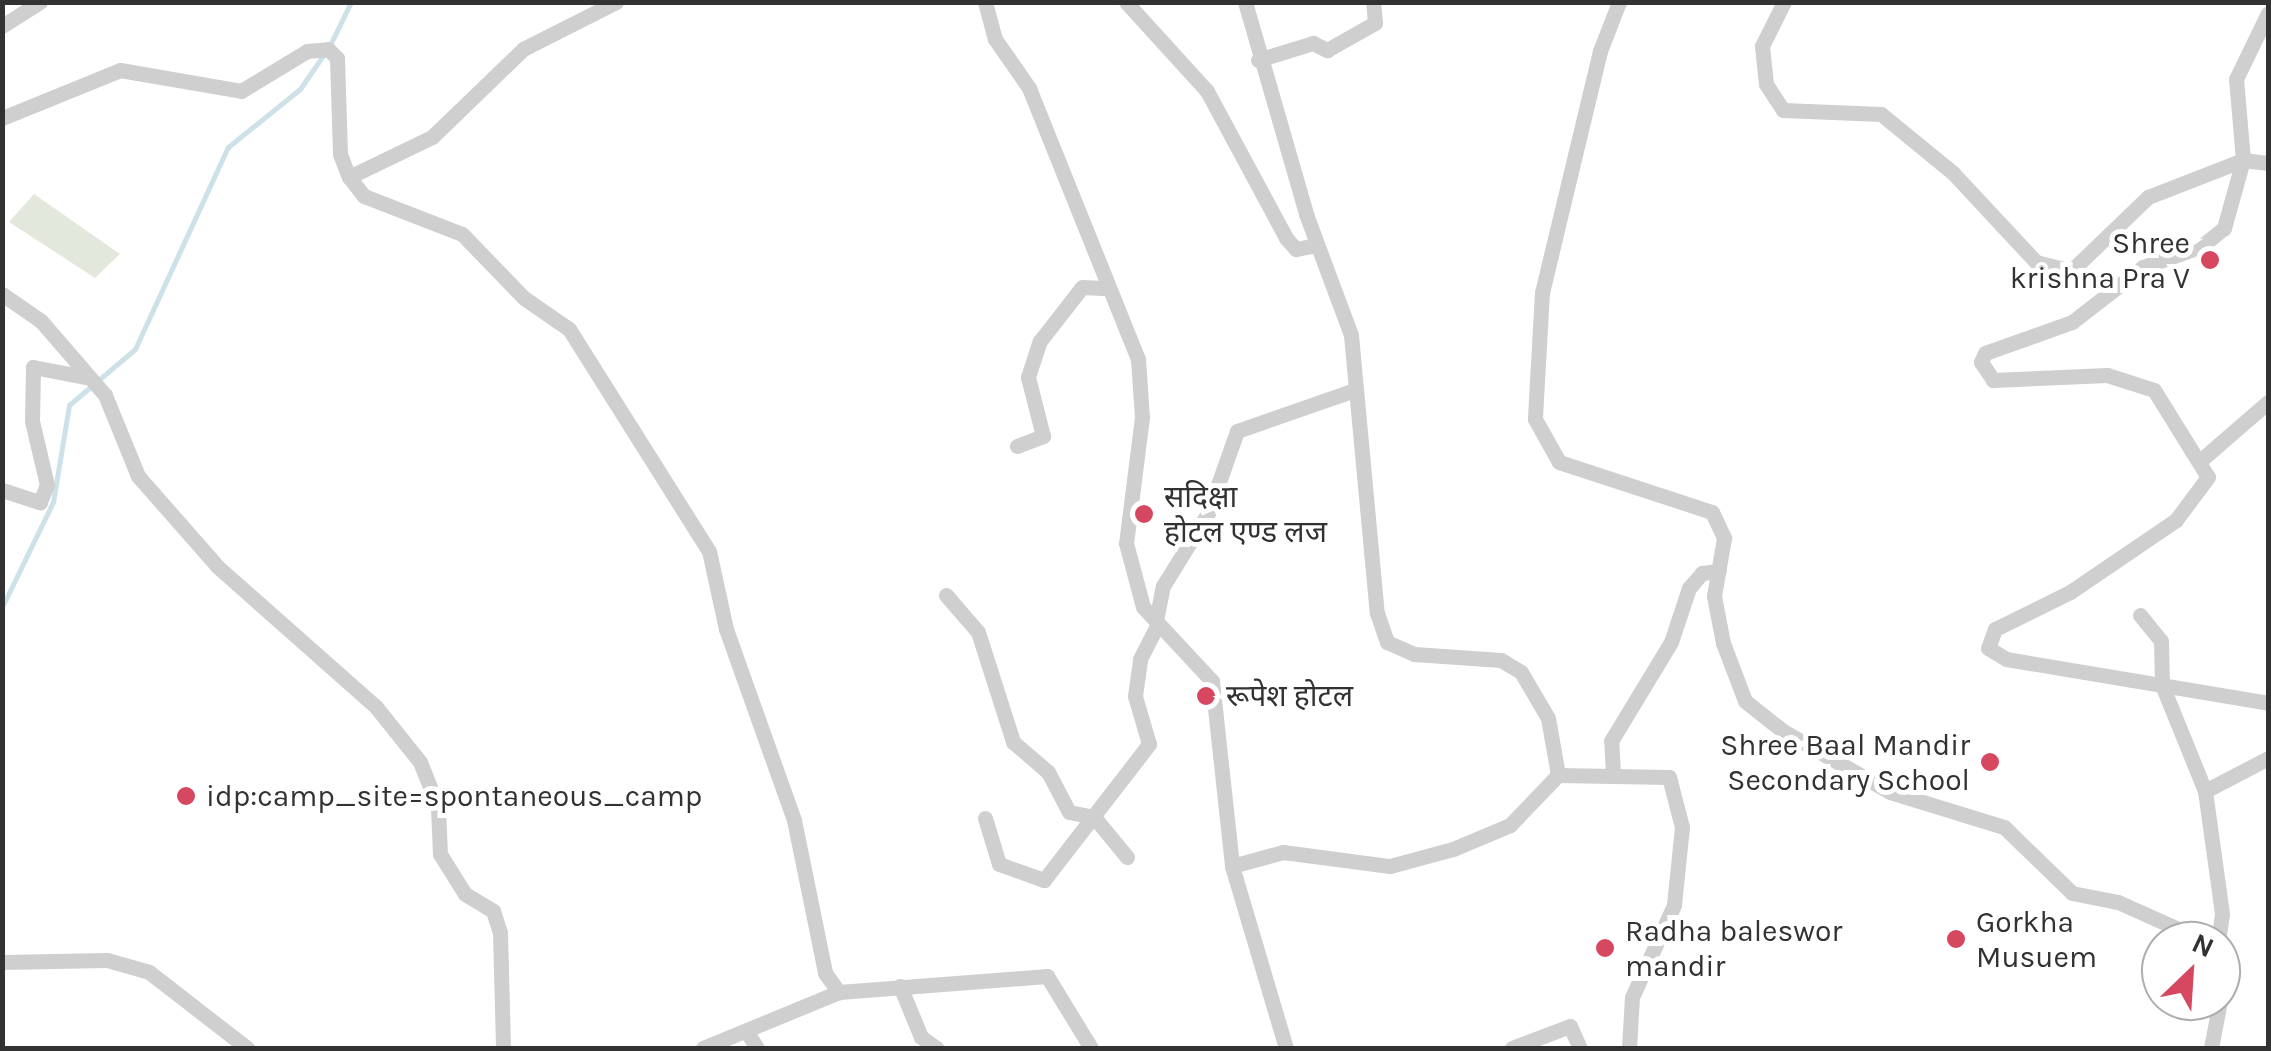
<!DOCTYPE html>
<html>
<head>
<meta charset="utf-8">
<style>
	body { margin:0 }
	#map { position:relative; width:2271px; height:1051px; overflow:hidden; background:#fff; font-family:Karla,"Noto Sans Devanagari",sans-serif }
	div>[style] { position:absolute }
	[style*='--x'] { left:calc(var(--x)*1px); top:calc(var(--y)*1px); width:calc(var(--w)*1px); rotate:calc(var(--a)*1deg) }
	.green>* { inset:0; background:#e3e8dc }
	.stream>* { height:5px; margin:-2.5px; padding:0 2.5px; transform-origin:2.5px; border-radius:2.5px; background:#cde1e8 }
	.minor>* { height:15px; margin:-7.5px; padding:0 7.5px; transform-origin:7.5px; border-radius:7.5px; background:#cfcfcf }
	.dots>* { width:28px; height:28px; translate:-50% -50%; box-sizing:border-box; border:5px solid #fff; border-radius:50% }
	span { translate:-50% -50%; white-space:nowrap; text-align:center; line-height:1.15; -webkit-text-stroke:10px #fff; paint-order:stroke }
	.poi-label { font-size:30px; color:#323232 }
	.right { translate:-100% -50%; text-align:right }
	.left { translate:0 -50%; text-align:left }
	.frame { position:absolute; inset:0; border:5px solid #323232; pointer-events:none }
	.north { position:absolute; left:2141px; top:921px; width:100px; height:100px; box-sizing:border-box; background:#fff; border:2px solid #adadad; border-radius:50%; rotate:25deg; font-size:28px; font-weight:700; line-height:40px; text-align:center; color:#323232 }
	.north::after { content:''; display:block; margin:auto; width:35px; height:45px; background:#d64760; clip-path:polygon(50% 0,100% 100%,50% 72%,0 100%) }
</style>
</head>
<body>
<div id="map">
	<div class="green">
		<div style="clip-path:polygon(34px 194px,120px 254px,95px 278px,9px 222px)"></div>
	</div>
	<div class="stream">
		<div style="--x:330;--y:45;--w:48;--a:-64"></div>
		<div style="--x:2;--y:607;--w:117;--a:-64.1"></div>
		<div style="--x:53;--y:502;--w:98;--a:-80.6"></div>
		<div style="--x:69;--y:405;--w:87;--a:-40.3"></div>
		<div style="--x:135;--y:349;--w:222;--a:-65.3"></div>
		<div style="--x:228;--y:147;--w:92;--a:-38.9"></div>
		<div style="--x:300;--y:89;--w:42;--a:-55.6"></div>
	</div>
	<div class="minor">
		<div style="--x:985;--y:2;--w:38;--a:75"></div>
		<div style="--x:995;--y:39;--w:60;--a:55.2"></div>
		<div style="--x:1029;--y:88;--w:292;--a:68.1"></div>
		<div style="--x:1138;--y:359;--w:58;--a:86.1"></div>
		<div style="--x:1142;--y:417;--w:127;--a:97.2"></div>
		<div style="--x:1126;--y:543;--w:66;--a:75.1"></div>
		<div style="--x:1143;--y:607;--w:101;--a:47"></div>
		<div style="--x:1212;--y:681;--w:186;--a:83.8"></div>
		<div style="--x:1232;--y:866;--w:190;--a:73.5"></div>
		<div style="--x:1126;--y:2;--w:120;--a:47.7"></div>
		<div style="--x:1207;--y:91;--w:167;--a:61.7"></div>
		<div style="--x:1286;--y:238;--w:15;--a:48"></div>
		<div style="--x:1296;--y:249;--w:20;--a:-11"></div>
		<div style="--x:1245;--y:2;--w:221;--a:73.9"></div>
		<div style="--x:1306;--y:214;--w:129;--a:69.6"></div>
		<div style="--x:1351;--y:335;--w:279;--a:84.7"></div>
		<div style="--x:1377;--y:613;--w:31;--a:71"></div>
		<div style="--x:1387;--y:642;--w:30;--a:24"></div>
		<div style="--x:1414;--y:654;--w:87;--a:3.9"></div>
		<div style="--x:1501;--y:660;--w:23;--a:31"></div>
		<div style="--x:1521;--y:672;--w:53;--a:59.6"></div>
		<div style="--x:1548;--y:718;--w:58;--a:80"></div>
		<div style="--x:1558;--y:775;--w:111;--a:1"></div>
		<div style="--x:1669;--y:777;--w:52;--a:75.4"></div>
		<div style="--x:1682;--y:827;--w:78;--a:95.9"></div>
		<div style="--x:1674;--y:905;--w:101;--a:114.5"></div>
		<div style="--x:1632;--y:997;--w:51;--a:93.4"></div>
		<div style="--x:1619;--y:2;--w:53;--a:111.2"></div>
		<div style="--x:1600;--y:51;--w:248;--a:103.5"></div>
		<div style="--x:1542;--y:292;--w:127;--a:93.2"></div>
		<div style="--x:1535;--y:419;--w:49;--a:60.8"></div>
		<div style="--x:1559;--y:462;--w:161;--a:18.1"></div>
		<div style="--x:1712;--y:512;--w:29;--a:65"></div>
		<div style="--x:1724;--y:538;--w:59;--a:99.8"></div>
		<div style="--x:1714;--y:596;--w:48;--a:79.2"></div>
		<div style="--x:1723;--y:643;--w:62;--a:69.2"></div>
		<div style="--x:1745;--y:701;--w:48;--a:38.3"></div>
		<div style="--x:1783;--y:731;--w:123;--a:29.7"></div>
		<div style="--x:1890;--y:792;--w:119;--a:17.1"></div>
		<div style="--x:2004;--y:827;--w:95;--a:44.1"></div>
		<div style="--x:2072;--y:893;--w:47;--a:11.1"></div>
		<div style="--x:2118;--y:902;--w:95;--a:24.1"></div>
		<div style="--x:1784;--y:2;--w:49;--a:116.6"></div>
		<div style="--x:1762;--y:46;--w:38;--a:84"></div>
		<div style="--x:1766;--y:84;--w:31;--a:57"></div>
		<div style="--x:1783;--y:110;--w:98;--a:2.3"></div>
		<div style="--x:1881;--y:114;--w:93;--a:39.3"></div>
		<div style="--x:1953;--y:173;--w:122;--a:47"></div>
		<div style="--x:2036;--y:262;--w:36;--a:14"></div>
		<div style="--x:2071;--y:271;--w:107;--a:-43.9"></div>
		<div style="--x:2148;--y:197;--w:102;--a:-21.3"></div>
		<div style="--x:2243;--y:160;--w:81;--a:-94.9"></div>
		<div style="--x:2236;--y:79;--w:73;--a:-64.1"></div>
		<div style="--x:2;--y:26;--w:45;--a:-32.3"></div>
		<div style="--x:1258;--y:60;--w:58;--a:-17.2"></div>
		<div style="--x:1313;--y:43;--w:16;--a:27"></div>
		<div style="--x:1327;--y:50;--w:55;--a:-29.4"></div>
		<div style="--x:1375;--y:23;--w:21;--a:-95"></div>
		<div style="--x:2;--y:118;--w:127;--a:-22.1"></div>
		<div style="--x:120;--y:70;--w:123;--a:9.8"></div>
		<div style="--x:241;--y:91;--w:77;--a:-31.2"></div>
		<div style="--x:307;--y:51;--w:21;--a:-5"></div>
		<div style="--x:328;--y:49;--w:13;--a:45"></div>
		<div style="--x:337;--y:58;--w:96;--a:88.2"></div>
		<div style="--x:340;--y:154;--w:25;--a:69"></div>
		<div style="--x:349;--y:177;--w:24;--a:52"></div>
		<div style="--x:364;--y:196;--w:105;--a:21.2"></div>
		<div style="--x:462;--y:234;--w:89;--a:45.9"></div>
		<div style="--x:524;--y:298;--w:55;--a:34.6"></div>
		<div style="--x:569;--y:329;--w:262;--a:57.8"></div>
		<div style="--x:709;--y:551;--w:80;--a:77.7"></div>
		<div style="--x:726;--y:629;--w:203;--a:70.4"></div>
		<div style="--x:794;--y:820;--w:156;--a:78.5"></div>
		<div style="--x:825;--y:973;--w:24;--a:54"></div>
		<div style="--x:2268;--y:163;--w:25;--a:-173"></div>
		<div style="--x:2243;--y:160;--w:71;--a:105.6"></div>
		<div style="--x:2224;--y:228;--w:28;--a:141"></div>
		<div style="--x:2202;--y:246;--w:63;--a:160.4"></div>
		<div style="--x:2143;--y:267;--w:90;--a:142.2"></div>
		<div style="--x:2072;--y:322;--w:92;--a:160.4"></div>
		<div style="--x:1985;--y:353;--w:10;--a:114"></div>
		<div style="--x:1981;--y:362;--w:22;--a:56"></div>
		<div style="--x:1993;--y:380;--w:114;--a:-2.5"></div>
		<div style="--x:2107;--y:375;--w:49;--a:17.7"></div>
		<div style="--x:2154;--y:390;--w:102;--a:58.2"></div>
		<div style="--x:2208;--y:477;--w:54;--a:126.7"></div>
		<div style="--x:2176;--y:520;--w:128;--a:145.8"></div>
		<div style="--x:2070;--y:592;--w:84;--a:153.7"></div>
		<div style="--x:1995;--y:629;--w:20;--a:110"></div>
		<div style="--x:1988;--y:648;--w:21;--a:31"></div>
		<div style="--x:2006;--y:659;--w:266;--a:9.5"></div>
		<div style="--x:349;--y:177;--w:92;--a:-25.7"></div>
		<div style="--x:432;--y:137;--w:127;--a:-44"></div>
		<div style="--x:523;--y:49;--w:104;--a:-26.8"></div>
		<div style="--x:2;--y:294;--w:47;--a:34.7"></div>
		<div style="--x:41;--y:321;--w:98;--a:49.1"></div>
		<div style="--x:105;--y:395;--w:87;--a:67.8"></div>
		<div style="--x:138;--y:476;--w:121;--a:48.7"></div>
		<div style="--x:218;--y:567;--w:211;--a:41.5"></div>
		<div style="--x:376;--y:707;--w:70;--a:51.3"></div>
		<div style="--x:420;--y:762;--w:48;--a:68.2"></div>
		<div style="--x:438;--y:807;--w:47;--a:87.6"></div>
		<div style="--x:440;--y:854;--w:47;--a:58"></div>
		<div style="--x:465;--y:894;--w:33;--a:31"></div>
		<div style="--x:493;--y:911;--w:22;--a:72"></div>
		<div style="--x:500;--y:932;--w:116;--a:88.5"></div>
		<div style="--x:1017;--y:446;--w:28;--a:-21"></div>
		<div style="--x:1043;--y:436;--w:61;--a:-104.3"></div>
		<div style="--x:1028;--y:377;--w:38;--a:-72"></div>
		<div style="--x:1040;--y:341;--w:68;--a:-52.1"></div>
		<div style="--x:1082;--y:287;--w:21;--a:3"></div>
		<div style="--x:2201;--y:460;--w:89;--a:-40.9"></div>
		<div style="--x:2;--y:490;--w:40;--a:18"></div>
		<div style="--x:40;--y:502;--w:18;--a:-68"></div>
		<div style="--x:47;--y:485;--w:66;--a:-103.2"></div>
		<div style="--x:32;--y:421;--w:54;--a:-88.9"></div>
		<div style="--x:33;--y:367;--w:54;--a:10.7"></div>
		<div style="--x:946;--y:595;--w:49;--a:49.1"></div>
		<div style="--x:978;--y:632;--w:115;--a:72.3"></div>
		<div style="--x:1013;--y:742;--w:46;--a:40.6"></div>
		<div style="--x:1048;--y:772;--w:45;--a:62.3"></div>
		<div style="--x:1069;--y:812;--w:25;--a:11"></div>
		<div style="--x:1094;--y:817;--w:52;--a:50.5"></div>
		<div style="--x:2140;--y:615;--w:33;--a:51"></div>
		<div style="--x:2161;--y:641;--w:44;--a:88.7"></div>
		<div style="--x:2162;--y:685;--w:114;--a:67.9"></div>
		<div style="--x:2205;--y:791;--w:124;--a:82.1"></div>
		<div style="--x:2222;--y:914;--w:27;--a:98"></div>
		<div style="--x:1156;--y:621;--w:36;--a:-79"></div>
		<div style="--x:1163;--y:586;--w:86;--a:-58.3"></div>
		<div style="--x:1208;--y:513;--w:87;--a:-70.5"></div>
		<div style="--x:1237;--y:431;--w:125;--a:-19.2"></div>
		<div style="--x:1613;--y:774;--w:33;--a:-93"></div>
		<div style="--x:1611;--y:741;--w:116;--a:-58.8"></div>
		<div style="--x:1671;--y:642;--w:57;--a:-71.6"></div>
		<div style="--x:1689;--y:588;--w:20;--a:-49"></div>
		<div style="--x:1702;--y:573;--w:17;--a:-7"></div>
		<div style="--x:2205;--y:791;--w:71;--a:-27.6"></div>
		<div style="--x:985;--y:818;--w:48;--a:73.1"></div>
		<div style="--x:999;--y:864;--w:48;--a:19.6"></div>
		<div style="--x:1044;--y:880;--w:172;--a:-52.3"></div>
		<div style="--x:1149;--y:744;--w:50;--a:-106.3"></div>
		<div style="--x:1135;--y:696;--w:37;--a:-82"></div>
		<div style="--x:1140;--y:659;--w:38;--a:-63"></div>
		<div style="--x:1232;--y:866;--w:53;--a:-15.4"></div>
		<div style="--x:1283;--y:852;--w:108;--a:7.5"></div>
		<div style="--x:1390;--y:866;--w:65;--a:-15.1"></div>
		<div style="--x:1453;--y:849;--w:62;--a:-22.8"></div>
		<div style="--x:1510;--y:825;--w:69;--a:-46.2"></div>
		<div style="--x:2221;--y:961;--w:36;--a:90"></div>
		<div style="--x:2;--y:962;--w:105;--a:-1.1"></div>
		<div style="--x:107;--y:960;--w:44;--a:15.9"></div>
		<div style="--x:149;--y:972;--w:124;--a:37.8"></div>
		<div style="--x:900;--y:986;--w:55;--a:67.6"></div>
		<div style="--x:921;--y:1037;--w:19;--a:36"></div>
		<div style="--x:746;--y:1031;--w:20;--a:57"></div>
		<div style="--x:703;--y:1048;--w:147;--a:-22.4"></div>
		<div style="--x:839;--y:992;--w:209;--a:-4.4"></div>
		<div style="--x:1047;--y:976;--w:84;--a:58.6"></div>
		<div style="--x:1512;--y:1048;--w:62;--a:-20.8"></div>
		<div style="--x:1570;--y:1026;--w:24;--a:66"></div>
		<div style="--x:2211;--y:1048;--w:48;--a:-79.2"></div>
	</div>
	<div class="dots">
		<div style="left:2210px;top:260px;background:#d64760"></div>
		<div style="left:1144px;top:514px;background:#d64760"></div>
		<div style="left:1206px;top:696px;background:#d64760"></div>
		<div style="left:1990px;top:762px;background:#d64760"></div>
		<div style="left:186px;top:796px;background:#d64760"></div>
		<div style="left:1956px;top:939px;background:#d64760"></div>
		<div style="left:1605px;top:948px;background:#d64760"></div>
	</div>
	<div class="poi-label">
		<span class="right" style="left:2190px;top:260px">Shree<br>krishna Pra V</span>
		<span class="left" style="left:1164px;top:514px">सदिक्षा<br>होटल एण्ड लज</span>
		<span class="left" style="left:1226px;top:696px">रूपेश होटल</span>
		<span class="right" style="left:1970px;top:762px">Shree Baal Mandir<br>Secondary School</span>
		<span class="left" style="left:206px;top:796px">idp:camp_site=spontaneous_camp</span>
		<span class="left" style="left:1976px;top:939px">Gorkha<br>Musuem</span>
		<span class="left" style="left:1625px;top:948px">Radha baleswor<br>mandir</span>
	</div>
	<div class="frame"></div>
	<div class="north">N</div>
</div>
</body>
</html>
